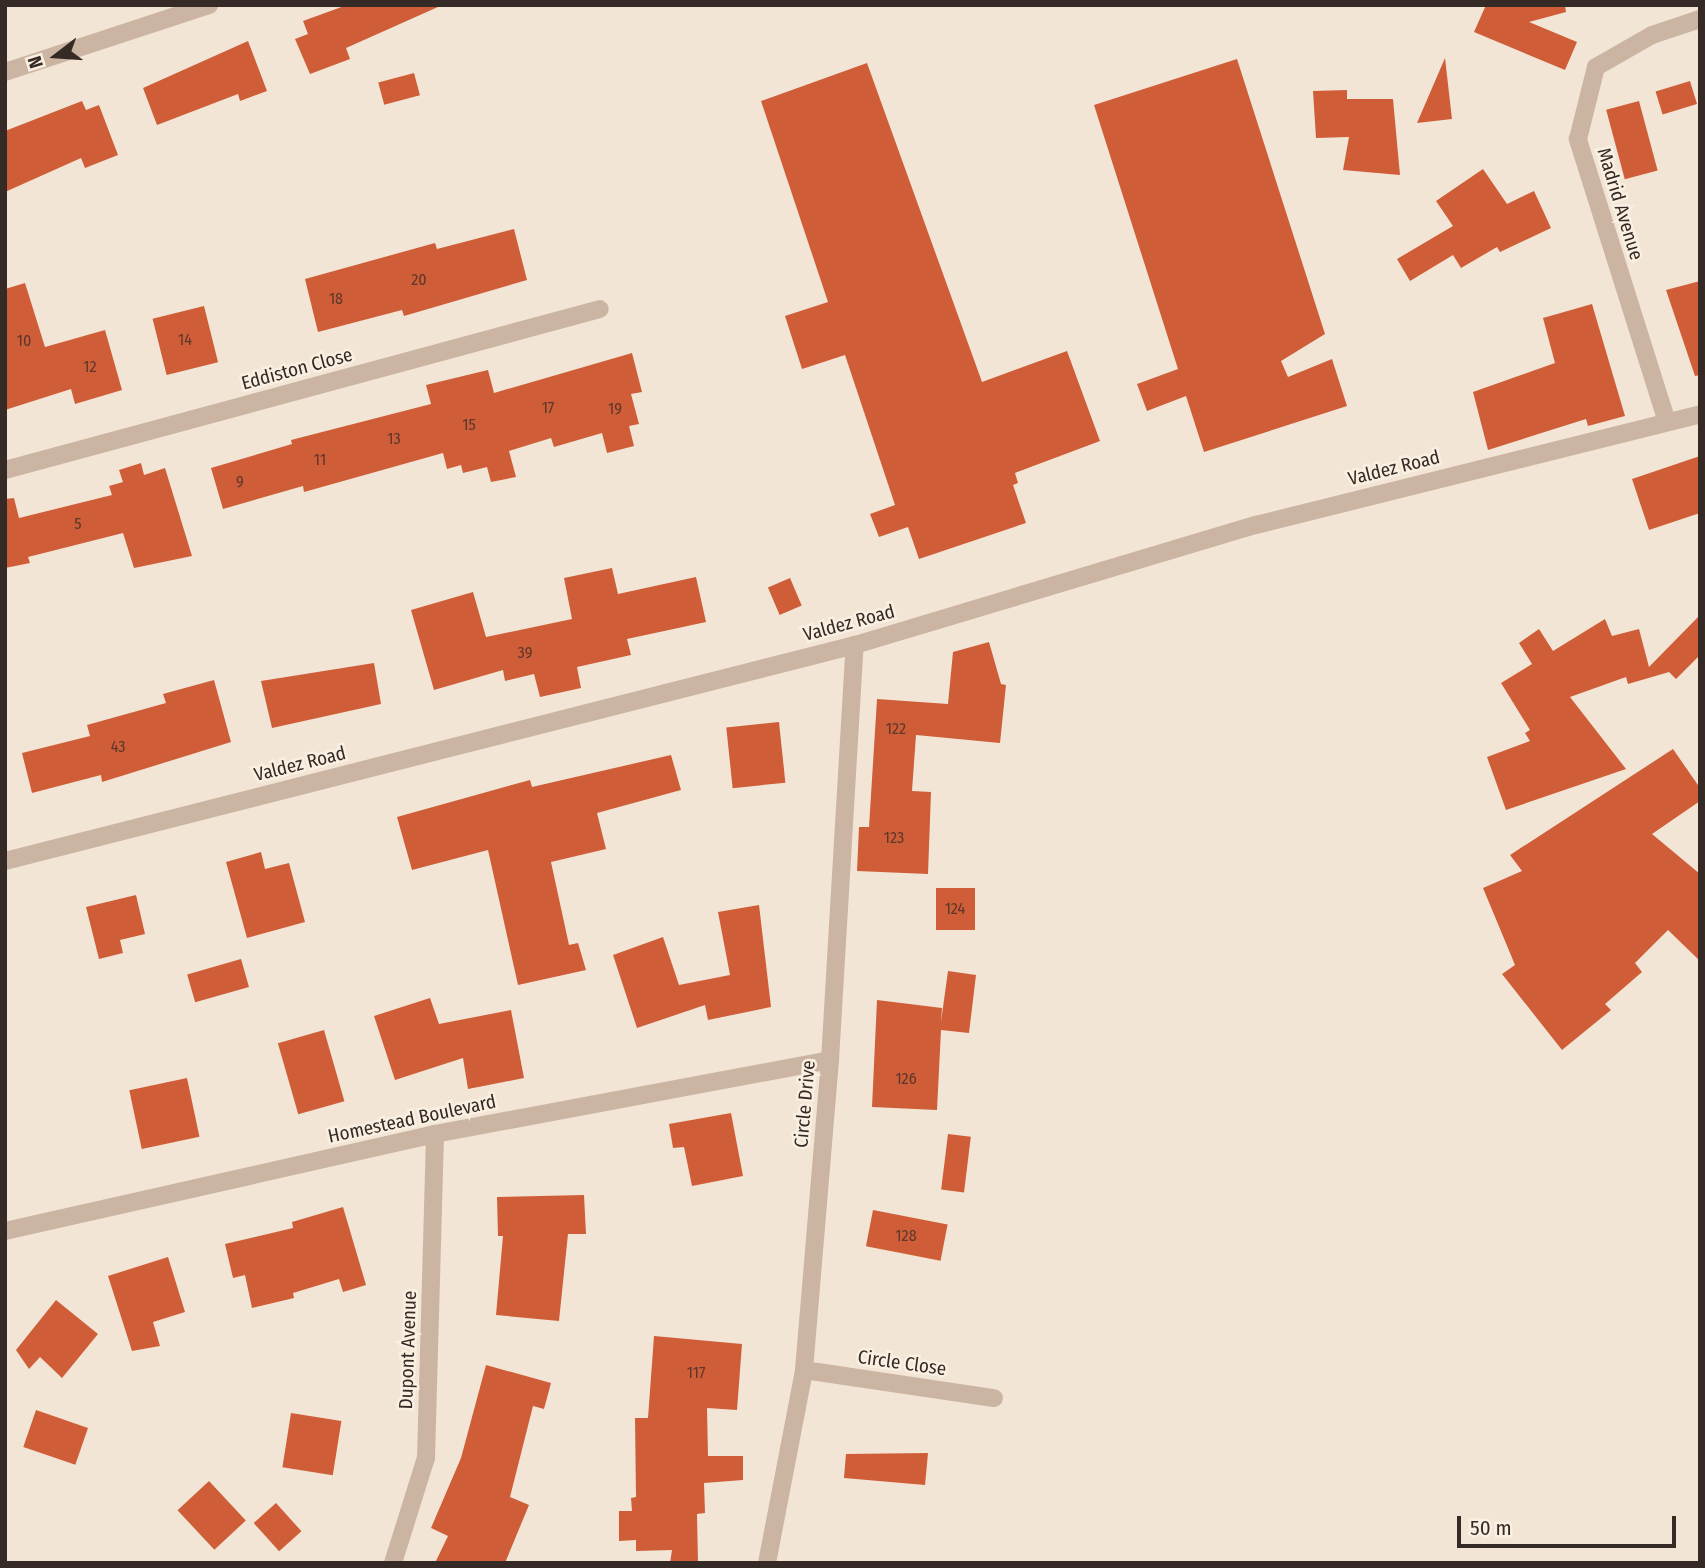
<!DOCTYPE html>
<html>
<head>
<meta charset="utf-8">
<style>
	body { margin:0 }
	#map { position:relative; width:1705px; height:1568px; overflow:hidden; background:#f2e5d6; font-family:"Fira Sans Condensed",sans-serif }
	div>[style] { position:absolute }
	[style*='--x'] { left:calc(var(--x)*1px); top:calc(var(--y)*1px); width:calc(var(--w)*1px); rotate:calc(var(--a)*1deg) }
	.building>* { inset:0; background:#cf5e38; transform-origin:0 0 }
	.street>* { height:18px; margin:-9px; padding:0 9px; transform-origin:9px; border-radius:9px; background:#cbb5a2 }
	span { translate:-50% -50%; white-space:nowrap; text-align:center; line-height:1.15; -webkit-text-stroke:5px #faf0e2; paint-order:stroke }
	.number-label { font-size:16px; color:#5c372a }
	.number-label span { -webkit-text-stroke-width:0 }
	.street-label { font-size:19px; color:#352a25 }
	.frame { position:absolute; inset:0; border:7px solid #352a25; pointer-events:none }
	.north { position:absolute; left:21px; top:21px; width:70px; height:70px; -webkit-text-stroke:5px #faf0e2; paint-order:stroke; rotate:253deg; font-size:19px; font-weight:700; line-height:28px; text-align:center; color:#352a25 }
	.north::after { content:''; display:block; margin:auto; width:24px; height:32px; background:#352a25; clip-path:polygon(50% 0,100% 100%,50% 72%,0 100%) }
	.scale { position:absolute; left:1457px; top:1516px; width:219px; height:32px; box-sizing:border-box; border:4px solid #352a25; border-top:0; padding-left:9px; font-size:21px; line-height:24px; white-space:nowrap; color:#352a25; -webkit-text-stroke:5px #faf0e2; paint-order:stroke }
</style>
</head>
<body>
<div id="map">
	<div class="building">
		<div style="clip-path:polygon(347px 5px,438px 5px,438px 7px,346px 48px,350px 59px,310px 74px,295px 39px,308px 34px,303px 21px)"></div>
		<div style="clip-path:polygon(1486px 5px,1565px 5px,1566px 12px,1529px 22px,1577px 42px,1565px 70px,1474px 32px)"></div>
		<div style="clip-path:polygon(248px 41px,267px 91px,240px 101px,238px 94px,157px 125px,143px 88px)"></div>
		<div style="clip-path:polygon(1445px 58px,1452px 119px,1417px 123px)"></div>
		<div style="clip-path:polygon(1237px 59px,1325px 334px,1281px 361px,1288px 377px,1332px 359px,1347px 406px,1204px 452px,1186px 396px,1147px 411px,1137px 384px,1178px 369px,1094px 105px)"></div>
		<div style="clip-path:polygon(867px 63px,982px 382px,1067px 351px,1100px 441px,1015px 473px,1018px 483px,1013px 485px,1026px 523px,919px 559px,908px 527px,879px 537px,870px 514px,895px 505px,845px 355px,802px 369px,785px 316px,828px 302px,761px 101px)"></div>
		<div style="left:414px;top:73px;width:23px;height:37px;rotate:75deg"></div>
		<div style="left:1690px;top:81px;width:24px;height:36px;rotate:73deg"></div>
		<div style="clip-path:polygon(1347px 90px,1347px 99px,1393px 99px,1400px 175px,1343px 170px,1349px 137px,1316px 138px,1313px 91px)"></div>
		<div style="clip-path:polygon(82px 101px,86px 110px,99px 105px,118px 155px,85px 168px,81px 158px,5px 192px,5px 131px)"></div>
		<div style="left:1639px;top:101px;width:72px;height:34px;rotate:75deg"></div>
		<div style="clip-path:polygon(1483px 169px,1507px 204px,1534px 191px,1551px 228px,1500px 252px,1497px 247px,1461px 268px,1453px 255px,1410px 281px,1397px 259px,1453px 226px,1436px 201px)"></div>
		<div style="clip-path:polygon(514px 229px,527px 280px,404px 316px,402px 310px,318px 332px,305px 279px,435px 243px,437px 249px)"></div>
		<div style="clip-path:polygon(1700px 281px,1700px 375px,1695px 376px,1666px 290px)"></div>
		<div style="clip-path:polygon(25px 283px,45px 347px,105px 330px,122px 390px,75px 404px,71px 389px,5px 410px,5px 289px)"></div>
		<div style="clip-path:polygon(1592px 304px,1625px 416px,1588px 426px,1586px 419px,1488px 450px,1473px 392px,1555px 363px,1543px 318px)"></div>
		<div style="left:204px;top:306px;width:58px;height:53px;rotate:76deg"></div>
		<div style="clip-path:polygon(632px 353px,642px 392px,631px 394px,639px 424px,629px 426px,634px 446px,607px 453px,602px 433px,554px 447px,551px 438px,509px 451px,516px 477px,491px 482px,487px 467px,463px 473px,461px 465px,447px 469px,443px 453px,304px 492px,303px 486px,223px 509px,211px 468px,292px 444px,291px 440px,431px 404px,426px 385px,488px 370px,494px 393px)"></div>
		<div style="clip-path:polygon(1700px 456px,1700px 513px,1649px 530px,1632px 479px)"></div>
		<div style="clip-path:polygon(141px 463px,144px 475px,165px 468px,192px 556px,134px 568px,123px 533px,28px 557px,30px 563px,5px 568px,5px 499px,14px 498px,19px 518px,112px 495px,109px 486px,123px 482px,119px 470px)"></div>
		<div style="clip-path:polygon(612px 568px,618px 594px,696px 577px,706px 622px,627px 639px,631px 655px,577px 667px,581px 688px,540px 697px,534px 674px,505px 681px,503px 670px,434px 690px,411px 610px,473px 592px,486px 637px,572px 619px,564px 578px)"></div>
		<div style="left:790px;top:578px;width:30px;height:24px;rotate:67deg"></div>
		<div style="clip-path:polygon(1700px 615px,1700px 655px,1676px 679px,1669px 672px,1628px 684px,1626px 677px,1570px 697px,1626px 769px,1506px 810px,1487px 757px,1530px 741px,1525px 733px,1530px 730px,1501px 683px,1532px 664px,1519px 643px,1539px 629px,1553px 651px,1605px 619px,1612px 636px,1639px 629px,1649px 667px)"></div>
		<div style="clip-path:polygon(989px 642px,1001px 684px,1006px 685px,1000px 743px,916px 735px,912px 791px,931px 792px,928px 874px,857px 871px,859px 827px,869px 827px,877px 699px,948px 704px,953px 652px)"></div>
		<div style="clip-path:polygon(374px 663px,381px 704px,272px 728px,261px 681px)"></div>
		<div style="clip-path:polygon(214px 680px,231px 742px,102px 782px,101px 775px,32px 793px,22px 753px,90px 736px,87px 725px,166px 703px,163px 694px)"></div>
		<div style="left:779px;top:722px;width:61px;height:53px;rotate:84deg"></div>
		<div style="clip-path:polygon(1673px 749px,1700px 788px,1700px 801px,1652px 834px,1700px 874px,1700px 961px,1668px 930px,1635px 963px,1642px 972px,1605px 1004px,1611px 1010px,1562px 1050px,1502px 974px,1515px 965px,1483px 888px,1522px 871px,1510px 855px)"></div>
		<div style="clip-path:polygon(671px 755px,681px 790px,597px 813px,606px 849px,551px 862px,569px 945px,578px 943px,586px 970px,518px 985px,488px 850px,412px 870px,397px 817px,530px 780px,532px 787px)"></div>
		<div style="clip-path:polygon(261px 852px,265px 869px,289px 863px,305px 922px,247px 938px,226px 862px)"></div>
		<div style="left:936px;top:888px;width:39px;height:42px"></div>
		<div style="clip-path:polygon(136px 895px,145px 934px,120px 940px,123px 953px,99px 959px,86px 907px)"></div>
		<div style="clip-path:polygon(759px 905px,771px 1007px,708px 1020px,705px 1005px,637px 1028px,613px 955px,663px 937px,679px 985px,730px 975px,718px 912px)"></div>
		<div style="left:241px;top:959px;width:29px;height:56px;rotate:74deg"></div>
		<div style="clip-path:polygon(948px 971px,976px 975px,969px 1033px,941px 1030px,937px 1110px,872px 1107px,877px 1000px,942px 1008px,941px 1022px)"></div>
		<div style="clip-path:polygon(430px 998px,439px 1024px,511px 1010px,524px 1078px,468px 1089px,463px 1058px,395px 1080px,374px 1016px)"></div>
		<div style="left:324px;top:1030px;width:74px;height:48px;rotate:74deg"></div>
		<div style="left:187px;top:1078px;width:60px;height:59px;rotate:78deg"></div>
		<div style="clip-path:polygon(731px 1113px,743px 1176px,692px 1186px,684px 1147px,673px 1148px,669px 1124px)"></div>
		<div style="left:948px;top:1134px;width:23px;height:56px;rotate:7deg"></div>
		<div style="clip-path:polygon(584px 1195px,586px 1234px,568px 1234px,559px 1321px,496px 1315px,503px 1236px,498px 1236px,497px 1197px)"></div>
		<div style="clip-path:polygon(343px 1207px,366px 1285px,343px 1292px,339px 1279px,293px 1293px,294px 1298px,252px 1308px,245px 1275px,233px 1278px,225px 1244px,293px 1228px,292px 1222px)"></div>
		<div style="left:873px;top:1210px;width:76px;height:37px;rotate:11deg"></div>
		<div style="clip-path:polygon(168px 1257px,185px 1312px,153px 1322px,160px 1346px,132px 1351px,108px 1276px)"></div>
		<div style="clip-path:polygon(56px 1300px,98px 1334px,62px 1378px,40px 1357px,29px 1369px,16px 1350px)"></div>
		<div style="clip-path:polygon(654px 1336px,742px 1344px,737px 1410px,707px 1408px,708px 1456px,743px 1456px,743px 1480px,704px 1483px,705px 1513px,697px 1514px,698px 1563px,670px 1563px,672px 1550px,636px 1551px,636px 1540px,619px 1541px,619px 1511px,632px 1511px,631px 1498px,636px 1497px,635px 1418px,648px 1418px)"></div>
		<div style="clip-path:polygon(486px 1365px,551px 1383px,544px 1409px,533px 1406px,510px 1497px,529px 1505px,505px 1563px,435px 1563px,448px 1536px,431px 1528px,461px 1458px)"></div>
		<div style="left:36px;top:1410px;width:55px;height:39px;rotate:19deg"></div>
		<div style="left:291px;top:1413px;width:51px;height:55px;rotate:9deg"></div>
		<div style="clip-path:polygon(928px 1453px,925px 1485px,844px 1478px,846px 1454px)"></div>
		<div style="left:209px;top:1481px;width:54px;height:43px;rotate:47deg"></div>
		<div style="left:276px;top:1503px;width:38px;height:30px;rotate:48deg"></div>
	</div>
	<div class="street">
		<div style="--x:5;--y:72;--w:215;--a:-18.2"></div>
		<div style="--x:1667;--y:422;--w:297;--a:-107.5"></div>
		<div style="--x:1578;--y:139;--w:74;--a:-76"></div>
		<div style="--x:1596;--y:67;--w:64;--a:-29.7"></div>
		<div style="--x:1652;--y:35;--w:51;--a:-18.4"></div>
		<div style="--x:5;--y:470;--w:616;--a:-15.14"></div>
		<div style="--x:5;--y:861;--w:877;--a:-14.26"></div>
		<div style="--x:855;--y:645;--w:419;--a:-16.7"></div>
		<div style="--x:1256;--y:525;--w:458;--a:-14"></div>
		<div style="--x:5;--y:1231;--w:441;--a:-12.7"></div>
		<div style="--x:435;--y:1134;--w:402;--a:-10.6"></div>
		<div style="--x:804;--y:1370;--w:192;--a:8.4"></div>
		<div style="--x:393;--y:1563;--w:110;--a:-72.6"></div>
		<div style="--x:426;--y:1458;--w:324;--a:-88.4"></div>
		<div style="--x:767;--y:1563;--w:197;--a:-79.1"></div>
		<div style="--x:804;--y:1370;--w:311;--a:-85.2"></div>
		<div style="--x:830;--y:1060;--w:416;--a:-86.6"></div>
	</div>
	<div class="number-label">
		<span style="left:419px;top:280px">20</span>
		<span style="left:336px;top:299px">18</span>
		<span style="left:185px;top:340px">14</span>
		<span style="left:24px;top:341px">10</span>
		<span style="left:90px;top:367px">12</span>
		<span style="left:548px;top:408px">17</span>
		<span style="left:615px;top:409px">19</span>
		<span style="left:469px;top:425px">15</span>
		<span style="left:394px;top:439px">13</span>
		<span style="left:320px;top:460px">11</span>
		<span style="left:240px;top:482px">9</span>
		<span style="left:78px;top:524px">5</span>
		<span style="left:525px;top:653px">39</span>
		<span style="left:896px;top:729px">122</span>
		<span style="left:118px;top:747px">43</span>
		<span style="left:894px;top:838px">123</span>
		<span style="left:955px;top:909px">124</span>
		<span style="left:906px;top:1079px">126</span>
		<span style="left:906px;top:1236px">128</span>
		<span style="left:696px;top:1373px">117</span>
	</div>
	<div class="street-label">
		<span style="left:1620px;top:204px;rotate:73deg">Madrid Avenue</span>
		<span style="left:297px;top:369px;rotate:-15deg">Eddiston Close</span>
		<span style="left:1394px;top:468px;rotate:-14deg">Valdez Road</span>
		<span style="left:849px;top:623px;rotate:-15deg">Valdez Road</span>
		<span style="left:300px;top:764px;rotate:-14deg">Valdez Road</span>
		<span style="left:805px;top:1104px;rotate:-85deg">Circle Drive</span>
		<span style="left:412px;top:1119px;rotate:-12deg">Homestead Boulevard</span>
		<span style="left:408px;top:1350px;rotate:-88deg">Dupont Avenue</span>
		<span style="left:902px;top:1363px;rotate:8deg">Circle Close</span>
	</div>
	<div class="frame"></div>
	<div class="north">N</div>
	<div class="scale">50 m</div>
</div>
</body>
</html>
